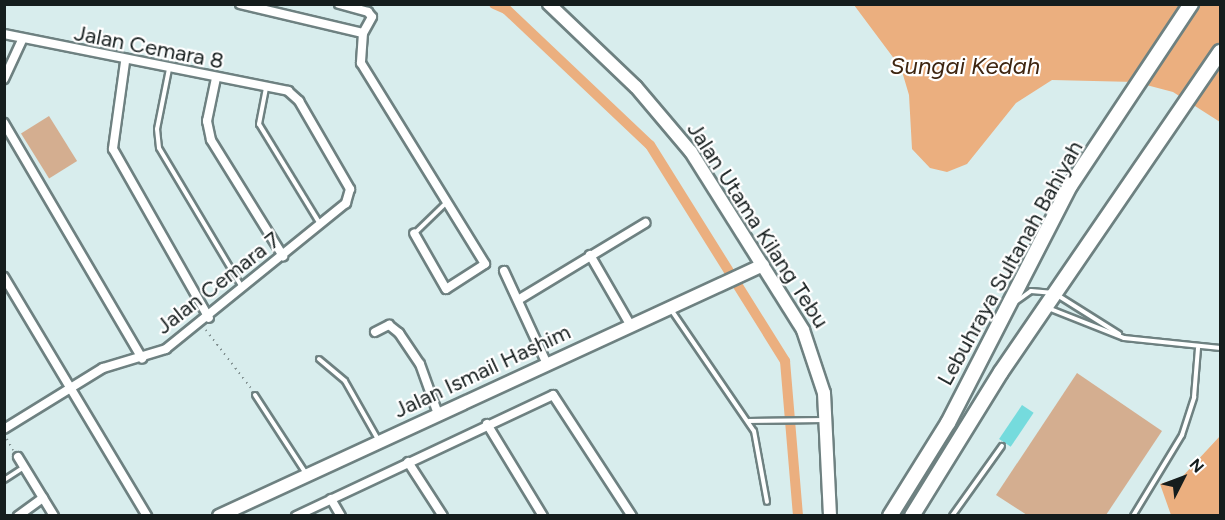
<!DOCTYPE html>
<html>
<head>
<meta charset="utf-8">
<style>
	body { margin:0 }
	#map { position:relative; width:1225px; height:520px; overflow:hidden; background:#d8eded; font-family:Figtree,sans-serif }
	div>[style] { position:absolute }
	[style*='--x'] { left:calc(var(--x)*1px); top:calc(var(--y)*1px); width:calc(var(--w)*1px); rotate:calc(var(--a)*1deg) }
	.green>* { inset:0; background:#d4ae90; transform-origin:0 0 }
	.water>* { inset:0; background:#ebaf7f }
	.canal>* { height:10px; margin:-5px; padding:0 5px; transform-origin:5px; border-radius:5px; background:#ebaf7f }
	.building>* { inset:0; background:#75dbdd; transform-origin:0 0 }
	.path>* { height:1.5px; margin-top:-0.75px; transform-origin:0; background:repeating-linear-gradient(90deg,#829191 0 1.5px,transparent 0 6px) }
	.roads { filter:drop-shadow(2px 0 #6e8181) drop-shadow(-2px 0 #6e8181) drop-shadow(0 2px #6e8181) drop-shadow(0 -2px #6e8181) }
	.lane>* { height:4px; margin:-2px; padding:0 2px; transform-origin:2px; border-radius:2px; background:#fff }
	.street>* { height:8px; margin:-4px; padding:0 4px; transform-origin:4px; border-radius:4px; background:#fff }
	.secondary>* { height:12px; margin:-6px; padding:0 6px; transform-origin:6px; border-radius:6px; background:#fff }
	.primary>* { height:14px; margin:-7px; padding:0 7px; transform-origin:7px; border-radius:7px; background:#fff }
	span { translate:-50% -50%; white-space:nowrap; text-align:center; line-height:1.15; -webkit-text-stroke:4.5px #fff; paint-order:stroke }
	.street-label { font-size:22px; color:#151d1d }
	.water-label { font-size:24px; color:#3e2510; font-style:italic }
	.frame { position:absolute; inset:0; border:6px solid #151d1d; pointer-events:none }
	.north { position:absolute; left:1153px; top:448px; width:60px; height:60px; -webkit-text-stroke:4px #fff; paint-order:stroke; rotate:48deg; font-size:16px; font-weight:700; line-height:24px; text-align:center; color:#151d1d }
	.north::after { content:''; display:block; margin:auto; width:21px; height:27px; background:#151d1d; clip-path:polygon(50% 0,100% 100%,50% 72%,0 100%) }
</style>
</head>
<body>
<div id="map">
	<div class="green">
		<div style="left:49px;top:116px;width:53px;height:33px;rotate:58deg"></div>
		<div style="clip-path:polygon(1077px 373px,1162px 431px,1106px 515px,1027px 515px,996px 495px)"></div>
	</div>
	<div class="water">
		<div style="clip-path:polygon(854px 5px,1220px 5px,1220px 122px,1173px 92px,1135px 82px,1052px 80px,1016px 103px,967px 164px,947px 172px,930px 168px,912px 149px,909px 95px,901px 68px)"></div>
		<div style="clip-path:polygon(1220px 436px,1220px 515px,1171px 515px,1160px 484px,1182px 477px)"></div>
	</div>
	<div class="canal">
		<div style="--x:494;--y:4;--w:13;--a:23"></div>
		<div style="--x:506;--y:9;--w:198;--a:43.4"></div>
		<div style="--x:650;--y:145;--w:255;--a:58"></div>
		<div style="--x:785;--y:361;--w:156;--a:85.2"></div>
	</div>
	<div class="building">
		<div style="left:1022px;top:405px;width:14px;height:41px;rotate:34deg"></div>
	</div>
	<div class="path">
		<div style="--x:206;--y:330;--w:73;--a:52.2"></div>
		<div style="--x:7;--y:439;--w:13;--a:61"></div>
	</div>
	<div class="roads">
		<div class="lane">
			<div style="--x:169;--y:69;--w:61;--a:101.3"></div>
			<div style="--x:157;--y:129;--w:19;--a:84"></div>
			<div style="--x:159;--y:148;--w:162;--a:59.2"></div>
			<div style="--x:266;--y:88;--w:37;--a:101"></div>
			<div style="--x:259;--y:124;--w:117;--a:58.6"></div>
			<div style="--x:415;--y:233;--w:43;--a:-44.1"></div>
			<div style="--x:1017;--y:301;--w:17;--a:-36"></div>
			<div style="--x:1031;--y:291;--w:23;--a:5"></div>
			<div style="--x:1054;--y:293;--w:77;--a:32.2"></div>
			<div style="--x:1048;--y:308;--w:82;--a:21.5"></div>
			<div style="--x:1124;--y:338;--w:97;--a:5.9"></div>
			<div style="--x:672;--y:311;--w:145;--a:55.7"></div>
			<div style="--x:754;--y:431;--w:72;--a:79.6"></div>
			<div style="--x:319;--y:359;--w:34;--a:40"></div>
			<div style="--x:345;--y:381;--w:69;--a:60.5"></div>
			<div style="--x:255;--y:395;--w:92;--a:57"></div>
			<div style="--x:749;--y:421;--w:74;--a:-0.8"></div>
			<div style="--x:4;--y:480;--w:24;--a:-33"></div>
			<div style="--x:952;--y:516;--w:86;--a:-54.5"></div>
			<div style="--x:1133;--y:516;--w:95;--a:-58.8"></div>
			<div style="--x:1182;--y:435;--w:40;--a:-72"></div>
			<div style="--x:1194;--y:397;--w:49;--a:-85.3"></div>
		</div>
		<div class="street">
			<div style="--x:240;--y:4;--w:126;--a:13.3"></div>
			<div style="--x:363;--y:33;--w:30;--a:94"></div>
			<div style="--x:361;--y:63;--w:236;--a:58.3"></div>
			<div style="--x:485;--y:264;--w:46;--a:147.3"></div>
			<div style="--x:446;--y:289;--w:64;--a:-119.7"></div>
			<div style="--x:339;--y:4;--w:30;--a:15"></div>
			<div style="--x:368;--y:12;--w:6;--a:51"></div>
			<div style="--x:372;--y:17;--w:18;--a:119"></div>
			<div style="--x:4;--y:34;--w:290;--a:11.3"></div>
			<div style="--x:288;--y:91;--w:15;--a:42"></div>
			<div style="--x:299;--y:101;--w:102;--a:59.9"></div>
			<div style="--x:350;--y:189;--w:15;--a:106"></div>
			<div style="--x:346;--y:203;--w:232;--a:141"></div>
			<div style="--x:166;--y:349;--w:66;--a:163.2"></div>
			<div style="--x:103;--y:368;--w:116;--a:148.4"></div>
			<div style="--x:125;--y:62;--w:88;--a:97.9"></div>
			<div style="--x:113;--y:149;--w:194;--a:60.4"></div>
			<div style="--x:216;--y:78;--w:44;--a:101.8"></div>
			<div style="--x:207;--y:121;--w:19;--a:78"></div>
			<div style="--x:211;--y:140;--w:137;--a:58.2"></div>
			<div style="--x:4;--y:79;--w:43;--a:-65.2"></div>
			<div style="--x:4;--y:123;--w:273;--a:59.6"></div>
			<div style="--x:590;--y:255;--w:82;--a:60"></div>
			<div style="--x:504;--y:271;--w:102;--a:65.2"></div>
			<div style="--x:4;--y:277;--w:279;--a:59.1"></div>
			<div style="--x:518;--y:300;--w:149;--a:-31.2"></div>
			<div style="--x:375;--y:332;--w:16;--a:-27"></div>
			<div style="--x:389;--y:325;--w:13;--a:39"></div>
			<div style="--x:399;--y:333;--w:37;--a:56"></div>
			<div style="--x:420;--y:364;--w:53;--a:70.2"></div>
			<div style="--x:487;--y:424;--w:108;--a:58.7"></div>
			<div style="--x:18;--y:457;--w:69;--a:58.6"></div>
			<div style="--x:408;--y:462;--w:64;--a:57.1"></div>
			<div style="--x:331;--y:499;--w:20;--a:60"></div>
			<div style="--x:18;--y:516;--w:31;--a:-36"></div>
			<div style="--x:296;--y:516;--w:284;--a:-25.2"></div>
			<div style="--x:553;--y:395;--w:145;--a:56.9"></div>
		</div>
		<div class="secondary">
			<div style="--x:549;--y:4;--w:120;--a:43.7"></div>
			<div style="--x:636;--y:87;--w:85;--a:49.8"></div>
			<div style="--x:691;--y:152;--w:210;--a:57.8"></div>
			<div style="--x:803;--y:330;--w:66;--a:71.6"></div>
			<div style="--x:824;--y:393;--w:123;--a:87.2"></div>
			<div style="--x:219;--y:516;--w:599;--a:-24.77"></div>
		</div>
		<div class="primary">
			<div style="--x:890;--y:516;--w:110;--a:-58.1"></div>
			<div style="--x:948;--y:423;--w:267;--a:-62.8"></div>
			<div style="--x:1070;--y:186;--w:219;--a:-56.4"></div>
			<div style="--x:912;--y:516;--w:169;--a:-58.3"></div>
			<div style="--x:1001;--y:372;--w:388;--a:-55.6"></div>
		</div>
	</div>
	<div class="street-label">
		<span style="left:149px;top:47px;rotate:11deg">Jalan Cemara 8</span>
		<span style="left:758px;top:225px;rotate:57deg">Jalan Utama Kilang Tebu</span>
		<span style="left:1010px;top:263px;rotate:-61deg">Lebuhraya Sultanah Bahiyah</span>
		<span style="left:218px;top:283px;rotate:-38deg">Jalan Cemara 7</span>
		<span style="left:482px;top:371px;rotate:-25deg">Jalan Ismail Hashim</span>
	</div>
	<div class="water-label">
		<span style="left:965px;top:66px">Sungai Kedah</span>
	</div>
	<div class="frame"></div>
	<div class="north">N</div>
</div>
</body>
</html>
